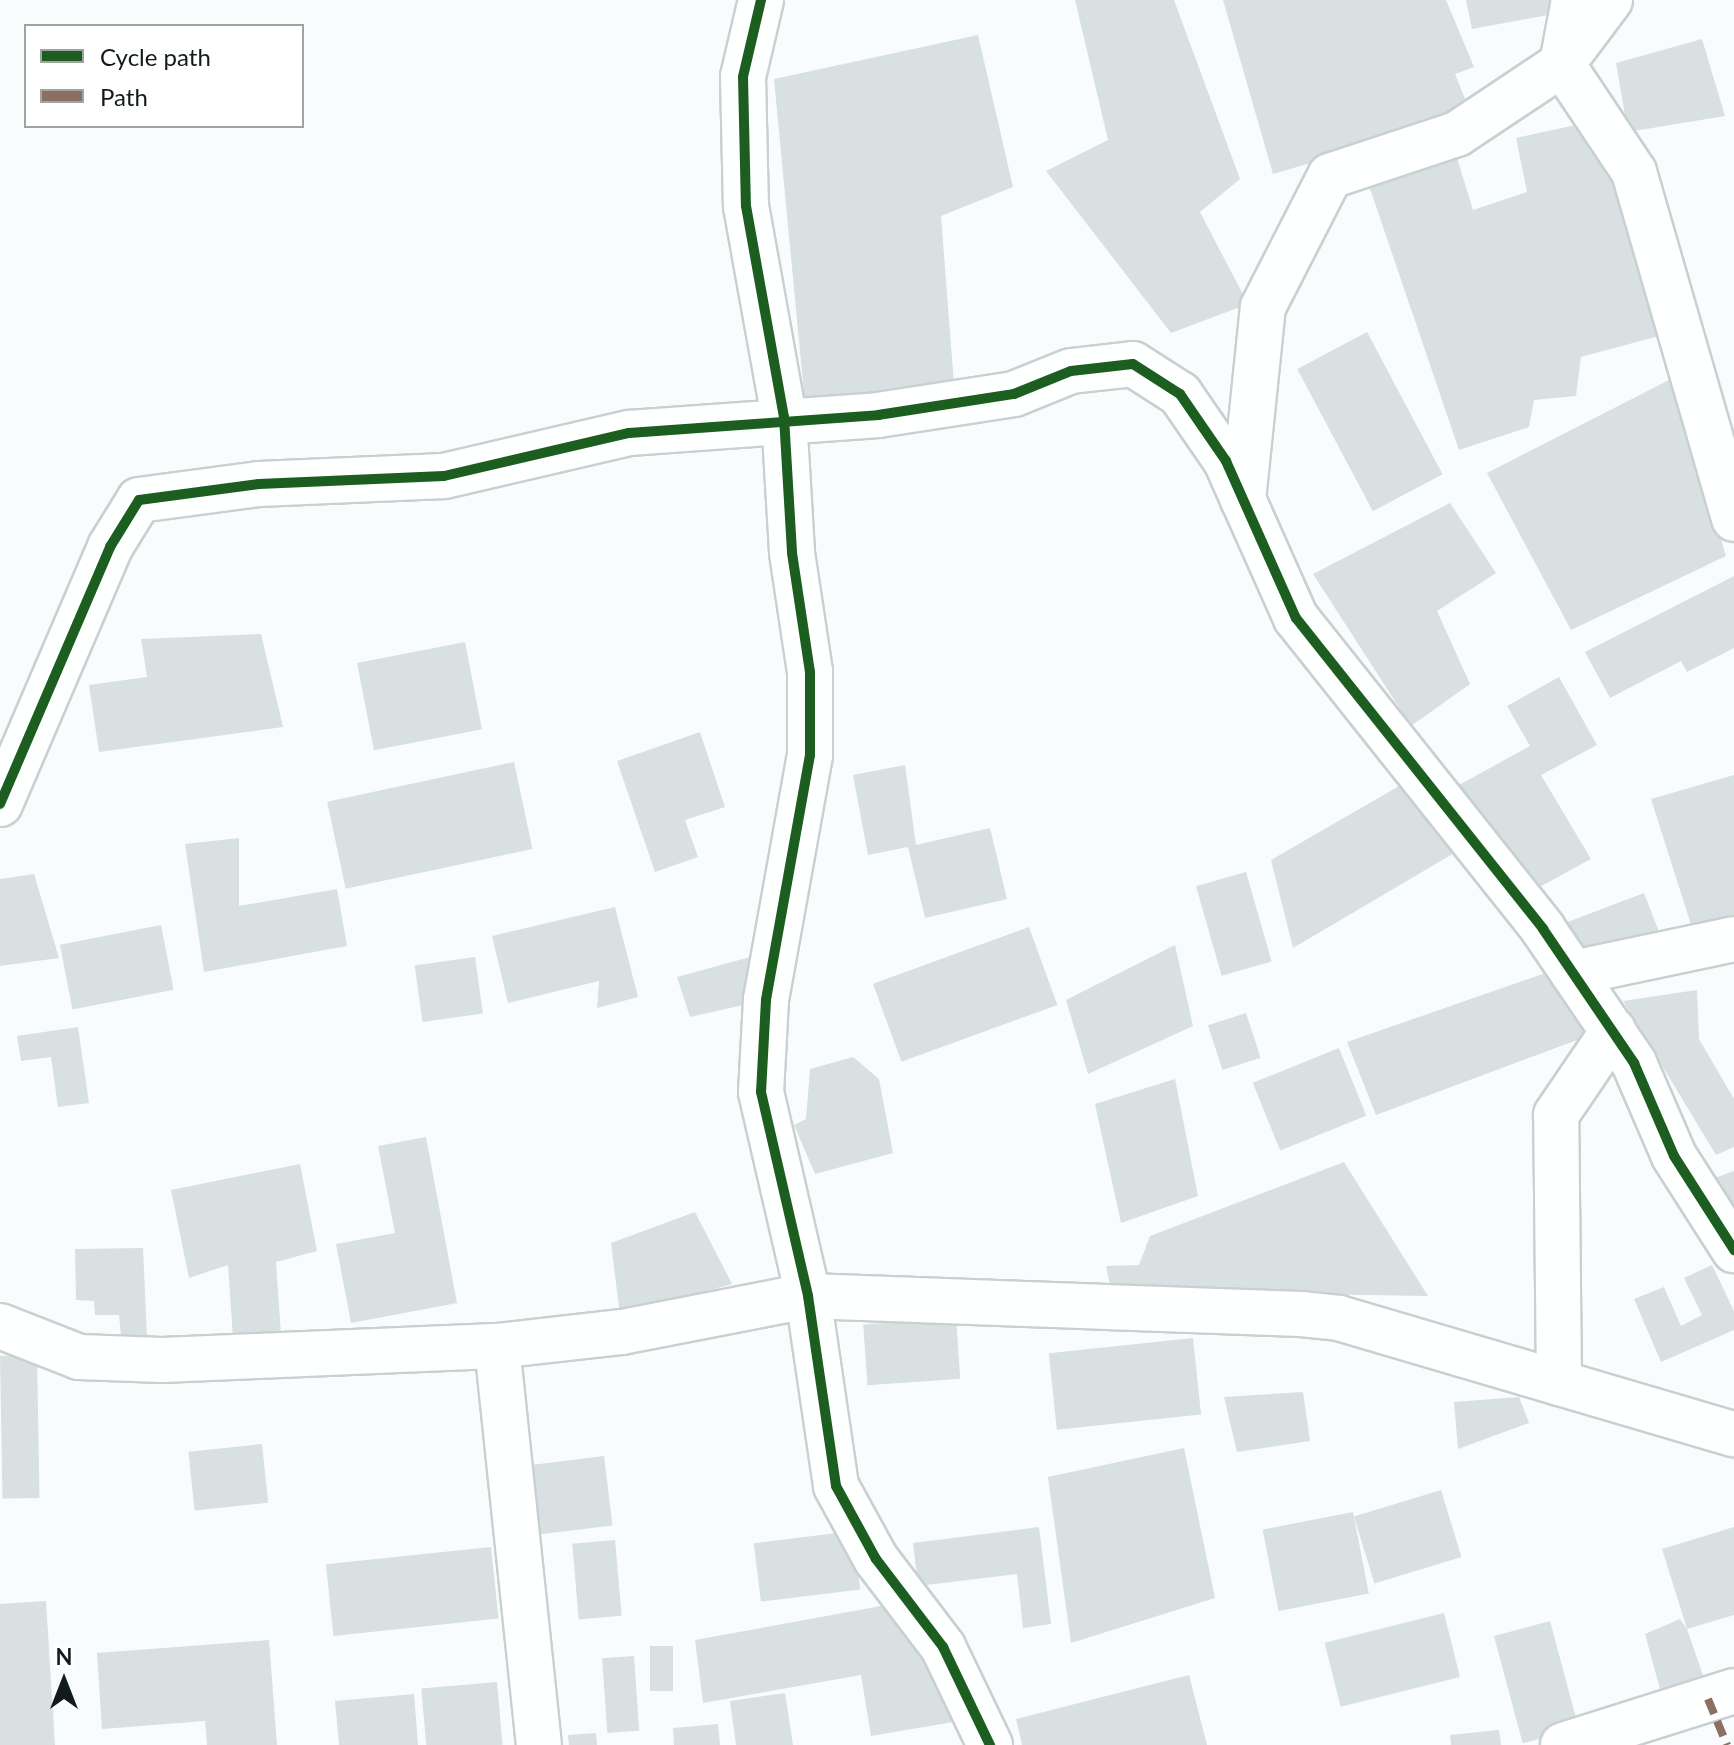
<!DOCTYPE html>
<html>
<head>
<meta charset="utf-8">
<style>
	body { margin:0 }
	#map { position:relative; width:1734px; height:1745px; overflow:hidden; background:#f8fcfd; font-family:Lato,sans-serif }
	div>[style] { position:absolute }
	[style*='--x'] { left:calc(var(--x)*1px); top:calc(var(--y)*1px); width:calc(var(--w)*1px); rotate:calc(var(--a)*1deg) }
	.building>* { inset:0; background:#d9e0e1; transform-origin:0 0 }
	.roads { filter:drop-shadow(2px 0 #c9d0d2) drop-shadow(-2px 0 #c9d0d2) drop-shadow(0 2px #c9d0d2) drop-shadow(0 -2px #c9d0d2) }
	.minor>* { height:44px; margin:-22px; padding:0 22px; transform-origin:22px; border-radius:22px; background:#feffff }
	.quiet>* { height:8px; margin-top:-4px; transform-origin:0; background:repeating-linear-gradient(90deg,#8d6e63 0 16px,transparent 0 24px) }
	.cycleway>* { height:10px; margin:-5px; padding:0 5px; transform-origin:5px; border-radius:5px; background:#1b5e20 }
	span { translate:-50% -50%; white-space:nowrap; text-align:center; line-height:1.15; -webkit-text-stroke:6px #fff; paint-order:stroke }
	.legend { position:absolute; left:24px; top:24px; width:280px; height:104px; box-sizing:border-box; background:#fff; border:2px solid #a0a4a5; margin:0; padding:10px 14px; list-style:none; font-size:24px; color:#111b1d }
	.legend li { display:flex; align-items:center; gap:16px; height:40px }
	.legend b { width:40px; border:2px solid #a0a4a5 }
	.north { position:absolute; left:24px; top:1641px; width:80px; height:80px; -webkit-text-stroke:6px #fff; paint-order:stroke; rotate:0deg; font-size:22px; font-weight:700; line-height:32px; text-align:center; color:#111b1d }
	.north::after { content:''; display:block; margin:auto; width:28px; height:36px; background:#111b1d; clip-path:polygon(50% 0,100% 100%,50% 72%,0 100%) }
</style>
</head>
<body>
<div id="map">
	<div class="building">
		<div style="clip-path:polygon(1075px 0,1174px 0,1240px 179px,1200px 212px,1248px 304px,1171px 333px,1046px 171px,1108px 140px)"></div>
		<div style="clip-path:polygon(1223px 0,1446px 0,1474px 67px,1455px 74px,1472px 116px,1273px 174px)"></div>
		<div style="clip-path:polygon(1466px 0,1555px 0,1559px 13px,1472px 29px)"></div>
		<div style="clip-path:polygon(978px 35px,1013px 187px,941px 216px,955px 397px,805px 404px,774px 79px)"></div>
		<div style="clip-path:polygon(1702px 39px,1725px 116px,1628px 132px,1616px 63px)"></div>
		<div style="clip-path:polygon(1594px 121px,1659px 336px,1581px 357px,1576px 396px,1534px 400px,1529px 427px,1459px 450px,1366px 177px,1454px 148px,1473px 210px,1527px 192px,1516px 138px)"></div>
		<div style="left:1367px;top:332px;width:161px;height:79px;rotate:62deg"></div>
		<div style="clip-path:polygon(1673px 378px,1726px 556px,1571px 630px,1487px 473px)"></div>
		<div style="clip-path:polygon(1450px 503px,1496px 573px,1437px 611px,1470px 684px,1411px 726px,1313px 574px)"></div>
		<div style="clip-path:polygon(1734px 576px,1734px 648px,1687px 672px,1681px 661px,1610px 698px,1585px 652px)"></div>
		<div style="clip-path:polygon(261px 634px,283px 727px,99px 752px,89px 685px,147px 677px,141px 639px)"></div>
		<div style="left:465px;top:642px;width:89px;height:110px;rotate:79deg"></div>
		<div style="clip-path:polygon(1559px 677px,1597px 745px,1541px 775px,1591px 859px,1536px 889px,1459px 785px,1530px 746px,1507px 706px)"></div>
		<div style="clip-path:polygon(700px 732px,725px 807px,685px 820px,698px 857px,655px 872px,617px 761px)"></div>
		<div style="left:514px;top:762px;width:89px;height:191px;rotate:78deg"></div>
		<div style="clip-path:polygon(905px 765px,916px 845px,990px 828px,1007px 899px,925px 918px,908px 847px,868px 855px,853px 775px)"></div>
		<div style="clip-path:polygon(1734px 775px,1734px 925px,1694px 934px,1651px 799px)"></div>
		<div style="clip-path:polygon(1413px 778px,1456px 852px,1293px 948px,1271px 860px)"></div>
		<div style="clip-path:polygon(239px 838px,239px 906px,337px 889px,347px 946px,204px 972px,185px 844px)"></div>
		<div style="left:1246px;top:872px;width:93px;height:52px;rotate:74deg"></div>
		<div style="clip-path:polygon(34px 874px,59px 958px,0 966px,0 879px)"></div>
		<div style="clip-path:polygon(1644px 893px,1661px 937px,1586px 950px,1565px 923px)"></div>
		<div style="clip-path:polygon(615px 907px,638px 997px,597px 1008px,599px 981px,508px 1003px,492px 936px)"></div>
		<div style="left:161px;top:925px;width:66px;height:103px;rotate:79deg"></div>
		<div style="left:1029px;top:927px;width:83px;height:166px;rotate:70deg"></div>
		<div style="clip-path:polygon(1175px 945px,1193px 1026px,1088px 1074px,1066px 1000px)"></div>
		<div style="left:475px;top:957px;width:57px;height:61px;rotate:82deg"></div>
		<div style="clip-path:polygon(750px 957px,766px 1000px,690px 1017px,677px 977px)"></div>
		<div style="clip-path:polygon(1554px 970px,1596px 1033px,1376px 1115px,1347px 1042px)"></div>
		<div style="clip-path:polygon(1697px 990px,1699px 1039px,1734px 1099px,1734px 1147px,1716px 1155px,1623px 1001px)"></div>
		<div style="left:1246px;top:1013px;width:47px;height:40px;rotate:72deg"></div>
		<div style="clip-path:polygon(78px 1027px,89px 1103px,58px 1107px,51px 1057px,21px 1061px,17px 1036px)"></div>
		<div style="left:1339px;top:1048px;width:73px;height:93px;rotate:68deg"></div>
		<div style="clip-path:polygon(853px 1057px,879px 1079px,893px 1153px,815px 1174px,794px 1125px,806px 1119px,810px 1069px)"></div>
		<div style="clip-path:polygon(1175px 1079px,1198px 1196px,1121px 1223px,1095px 1104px)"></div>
		<div style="clip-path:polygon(426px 1137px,457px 1303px,351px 1323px,336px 1244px,395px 1233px,378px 1146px)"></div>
		<div style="clip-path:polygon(1344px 1162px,1428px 1296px,1111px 1291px,1106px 1266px,1139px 1265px,1150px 1236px)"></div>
		<div style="clip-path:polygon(300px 1164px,317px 1251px,276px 1262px,281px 1335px,233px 1338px,228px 1265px,189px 1278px,171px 1190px)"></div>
		<div style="clip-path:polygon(1734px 1171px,1734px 1214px,1709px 1180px)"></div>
		<div style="clip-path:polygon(695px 1212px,732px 1284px,620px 1315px,611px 1243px)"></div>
		<div style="clip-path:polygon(143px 1248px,147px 1336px,121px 1336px,119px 1315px,95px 1315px,94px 1301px,76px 1300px,75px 1249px)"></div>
		<div style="clip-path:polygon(1712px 1265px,1734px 1311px,1734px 1330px,1661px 1362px,1634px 1299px,1664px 1287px,1681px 1326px,1702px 1315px,1684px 1278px)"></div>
		<div style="left:956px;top:1318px;width:61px;height:93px;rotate:86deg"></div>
		<div style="left:1193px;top:1338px;width:77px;height:145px;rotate:84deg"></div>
		<div style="left:37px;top:1355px;width:143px;height:37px;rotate:89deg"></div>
		<div style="clip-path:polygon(1303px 1392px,1310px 1441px,1237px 1452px,1224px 1397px)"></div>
		<div style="clip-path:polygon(1519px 1397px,1529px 1423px,1458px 1449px,1454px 1402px)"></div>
		<div style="left:262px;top:1444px;width:59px;height:74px;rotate:84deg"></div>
		<div style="clip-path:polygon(1184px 1448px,1215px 1598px,1071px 1643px,1048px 1477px)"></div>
		<div style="left:604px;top:1456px;width:70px;height:77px;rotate:83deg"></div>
		<div style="left:1441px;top:1490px;width:70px;height:91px;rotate:73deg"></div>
		<div style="left:1353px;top:1512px;width:83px;height:92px;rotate:79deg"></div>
		<div style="clip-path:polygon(1039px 1527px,1051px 1624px,1023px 1628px,1017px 1574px,918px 1586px,913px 1543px)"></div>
		<div style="clip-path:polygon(1734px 1527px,1734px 1615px,1687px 1629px,1709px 1693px,1664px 1704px,1645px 1634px,1680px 1619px,1687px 1629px,1662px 1549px)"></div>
		<div style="left:853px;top:1531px;width:59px;height:100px;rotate:83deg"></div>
		<div style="left:615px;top:1540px;width:76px;height:43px;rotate:85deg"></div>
		<div style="left:491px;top:1547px;width:72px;height:166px;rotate:84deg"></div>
		<div style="clip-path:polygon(46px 1601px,55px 1745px,0 1745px,0 1604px)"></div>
		<div style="clip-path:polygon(903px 1602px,965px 1720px,871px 1736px,861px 1675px,703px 1703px,695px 1640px)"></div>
		<div style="left:1444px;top:1613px;width:66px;height:123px;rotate:76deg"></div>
		<div style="left:1550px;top:1621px;width:111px;height:58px;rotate:75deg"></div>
		<div style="clip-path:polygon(269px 1640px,277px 1745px,207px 1745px,205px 1721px,102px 1729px,97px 1653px)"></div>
		<div style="left:650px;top:1646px;width:23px;height:45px"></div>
		<div style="left:634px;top:1656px;width:75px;height:32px;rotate:86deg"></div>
		<div style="clip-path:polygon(1189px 1675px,1207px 1745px,1022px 1745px,1016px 1719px)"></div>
		<div style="left:497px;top:1682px;width:63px;height:76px;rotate:85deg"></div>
		<div style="clip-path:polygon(785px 1693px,793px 1745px,736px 1745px,730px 1701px)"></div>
		<div style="clip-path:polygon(414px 1694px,418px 1745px,339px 1745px,335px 1701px)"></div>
		<div style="clip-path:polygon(718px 1724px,720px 1745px,674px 1745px,673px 1728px)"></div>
		<div style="clip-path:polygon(1499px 1730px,1501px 1745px,1451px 1745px,1450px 1735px)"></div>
		<div style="clip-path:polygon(596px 1733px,597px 1745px,569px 1745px,568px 1735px)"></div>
	</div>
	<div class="roads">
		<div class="minor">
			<div style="--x:761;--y:0;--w:79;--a:103.2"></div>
			<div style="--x:743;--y:77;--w:129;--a:88.7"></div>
			<div style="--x:746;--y:206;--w:214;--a:79.8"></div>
			<div style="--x:784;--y:417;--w:136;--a:86.6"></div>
			<div style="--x:792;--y:553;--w:120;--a:81.4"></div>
			<div style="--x:810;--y:672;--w:83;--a:90"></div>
			<div style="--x:810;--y:755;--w:249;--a:100.2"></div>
			<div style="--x:766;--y:1000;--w:92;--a:93.1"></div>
			<div style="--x:761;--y:1092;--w:209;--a:77"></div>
			<div style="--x:808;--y:1296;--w:192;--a:81.6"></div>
			<div style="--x:836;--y:1486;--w:83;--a:61.3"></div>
			<div style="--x:876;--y:1559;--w:111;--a:52.7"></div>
			<div style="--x:943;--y:1647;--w:109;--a:64.4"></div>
			<div style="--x:1610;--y:0;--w:80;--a:126.9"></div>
			<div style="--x:1562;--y:64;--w:130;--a:56.3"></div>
			<div style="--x:1634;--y:172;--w:361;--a:73.9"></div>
			<div style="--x:1243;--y:500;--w:194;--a:-84.1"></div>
			<div style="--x:1263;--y:307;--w:147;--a:-62.9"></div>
			<div style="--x:1330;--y:176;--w:134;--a:-18.3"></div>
			<div style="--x:1457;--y:134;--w:126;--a:-33.7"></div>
			<div style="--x:1562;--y:64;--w:65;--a:-79.4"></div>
			<div style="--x:0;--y:804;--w:280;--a:-66.8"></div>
			<div style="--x:110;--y:547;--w:55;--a:-58.3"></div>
			<div style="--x:139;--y:500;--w:121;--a:-7.6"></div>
			<div style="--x:259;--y:484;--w:185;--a:-2.5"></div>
			<div style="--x:444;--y:476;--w:190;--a:-13.1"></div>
			<div style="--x:629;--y:433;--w:250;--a:-4.1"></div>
			<div style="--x:878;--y:415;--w:138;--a:-8.8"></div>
			<div style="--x:1014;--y:394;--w:61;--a:-22"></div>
			<div style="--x:1071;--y:371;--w:62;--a:-6.4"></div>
			<div style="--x:1133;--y:364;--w:56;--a:32.6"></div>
			<div style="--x:1180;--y:394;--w:81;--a:55.5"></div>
			<div style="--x:1226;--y:461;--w:172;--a:66"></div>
			<div style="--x:1296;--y:618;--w:397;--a:51.5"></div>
			<div style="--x:1543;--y:929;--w:162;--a:55.8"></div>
			<div style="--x:1634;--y:1063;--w:101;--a:66.7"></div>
			<div style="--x:1674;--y:1156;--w:112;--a:57.4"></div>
			<div style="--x:1573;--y:973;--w:165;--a:-11.9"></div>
			<div style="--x:0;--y:1326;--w:85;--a:21.4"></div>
			<div style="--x:79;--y:1357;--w:83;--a:2.1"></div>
			<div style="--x:162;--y:1360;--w:335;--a:-2.4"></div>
			<div style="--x:497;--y:1346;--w:126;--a:-6.4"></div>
			<div style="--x:622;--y:1332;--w:189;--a:-11"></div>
			<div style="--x:808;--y:1296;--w:493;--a:2.1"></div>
			<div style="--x:1301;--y:1314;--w:38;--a:6"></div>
			<div style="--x:1339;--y:1318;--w:412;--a:16.4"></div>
			<div style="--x:497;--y:1346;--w:401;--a:84"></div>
			<div style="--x:1559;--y:1383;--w:268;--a:-90.6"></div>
			<div style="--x:1556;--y:1115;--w:102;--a:-55.8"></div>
			<div style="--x:1563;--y:1745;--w:179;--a:-17.5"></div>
		</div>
	</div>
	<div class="quiet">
		<div style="--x:1708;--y:1699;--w:50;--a:67.6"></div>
	</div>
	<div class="cycleway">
		<div style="--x:761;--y:0;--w:79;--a:103.2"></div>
		<div style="--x:743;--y:77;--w:129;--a:88.7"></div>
		<div style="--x:746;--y:206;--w:214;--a:79.8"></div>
		<div style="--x:784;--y:417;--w:136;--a:86.6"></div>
		<div style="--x:792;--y:553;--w:120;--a:81.4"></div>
		<div style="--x:810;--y:672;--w:83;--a:90"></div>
		<div style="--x:810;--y:755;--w:249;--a:100.2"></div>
		<div style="--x:766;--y:1000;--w:92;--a:93.1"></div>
		<div style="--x:761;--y:1092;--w:209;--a:77"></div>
		<div style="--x:808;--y:1296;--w:192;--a:81.6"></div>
		<div style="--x:836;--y:1486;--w:83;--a:61.3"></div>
		<div style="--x:876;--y:1559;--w:111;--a:52.7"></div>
		<div style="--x:943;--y:1647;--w:109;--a:64.4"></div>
		<div style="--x:0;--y:804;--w:280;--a:-66.8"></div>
		<div style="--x:110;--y:547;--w:55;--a:-58.3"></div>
		<div style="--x:139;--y:500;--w:121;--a:-7.6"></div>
		<div style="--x:259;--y:484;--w:185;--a:-2.5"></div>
		<div style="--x:444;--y:476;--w:190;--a:-13.1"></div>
		<div style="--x:629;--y:433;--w:250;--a:-4.1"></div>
		<div style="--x:878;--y:415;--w:138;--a:-8.8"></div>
		<div style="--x:1014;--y:394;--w:61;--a:-22"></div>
		<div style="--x:1071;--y:371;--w:62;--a:-6.4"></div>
		<div style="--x:1133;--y:364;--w:56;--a:32.6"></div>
		<div style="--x:1180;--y:394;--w:81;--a:55.5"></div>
		<div style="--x:1226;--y:461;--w:172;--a:66"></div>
		<div style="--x:1296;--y:618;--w:397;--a:51.5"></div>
		<div style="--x:1543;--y:929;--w:162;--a:55.8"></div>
		<div style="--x:1634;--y:1063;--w:101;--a:66.7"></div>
		<div style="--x:1674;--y:1156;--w:112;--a:57.4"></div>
	</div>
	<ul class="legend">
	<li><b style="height:10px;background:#1b5e20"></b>Cycle path</li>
	<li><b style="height:10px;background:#8d6e63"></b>Path</li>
	</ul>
	<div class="north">N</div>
</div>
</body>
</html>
